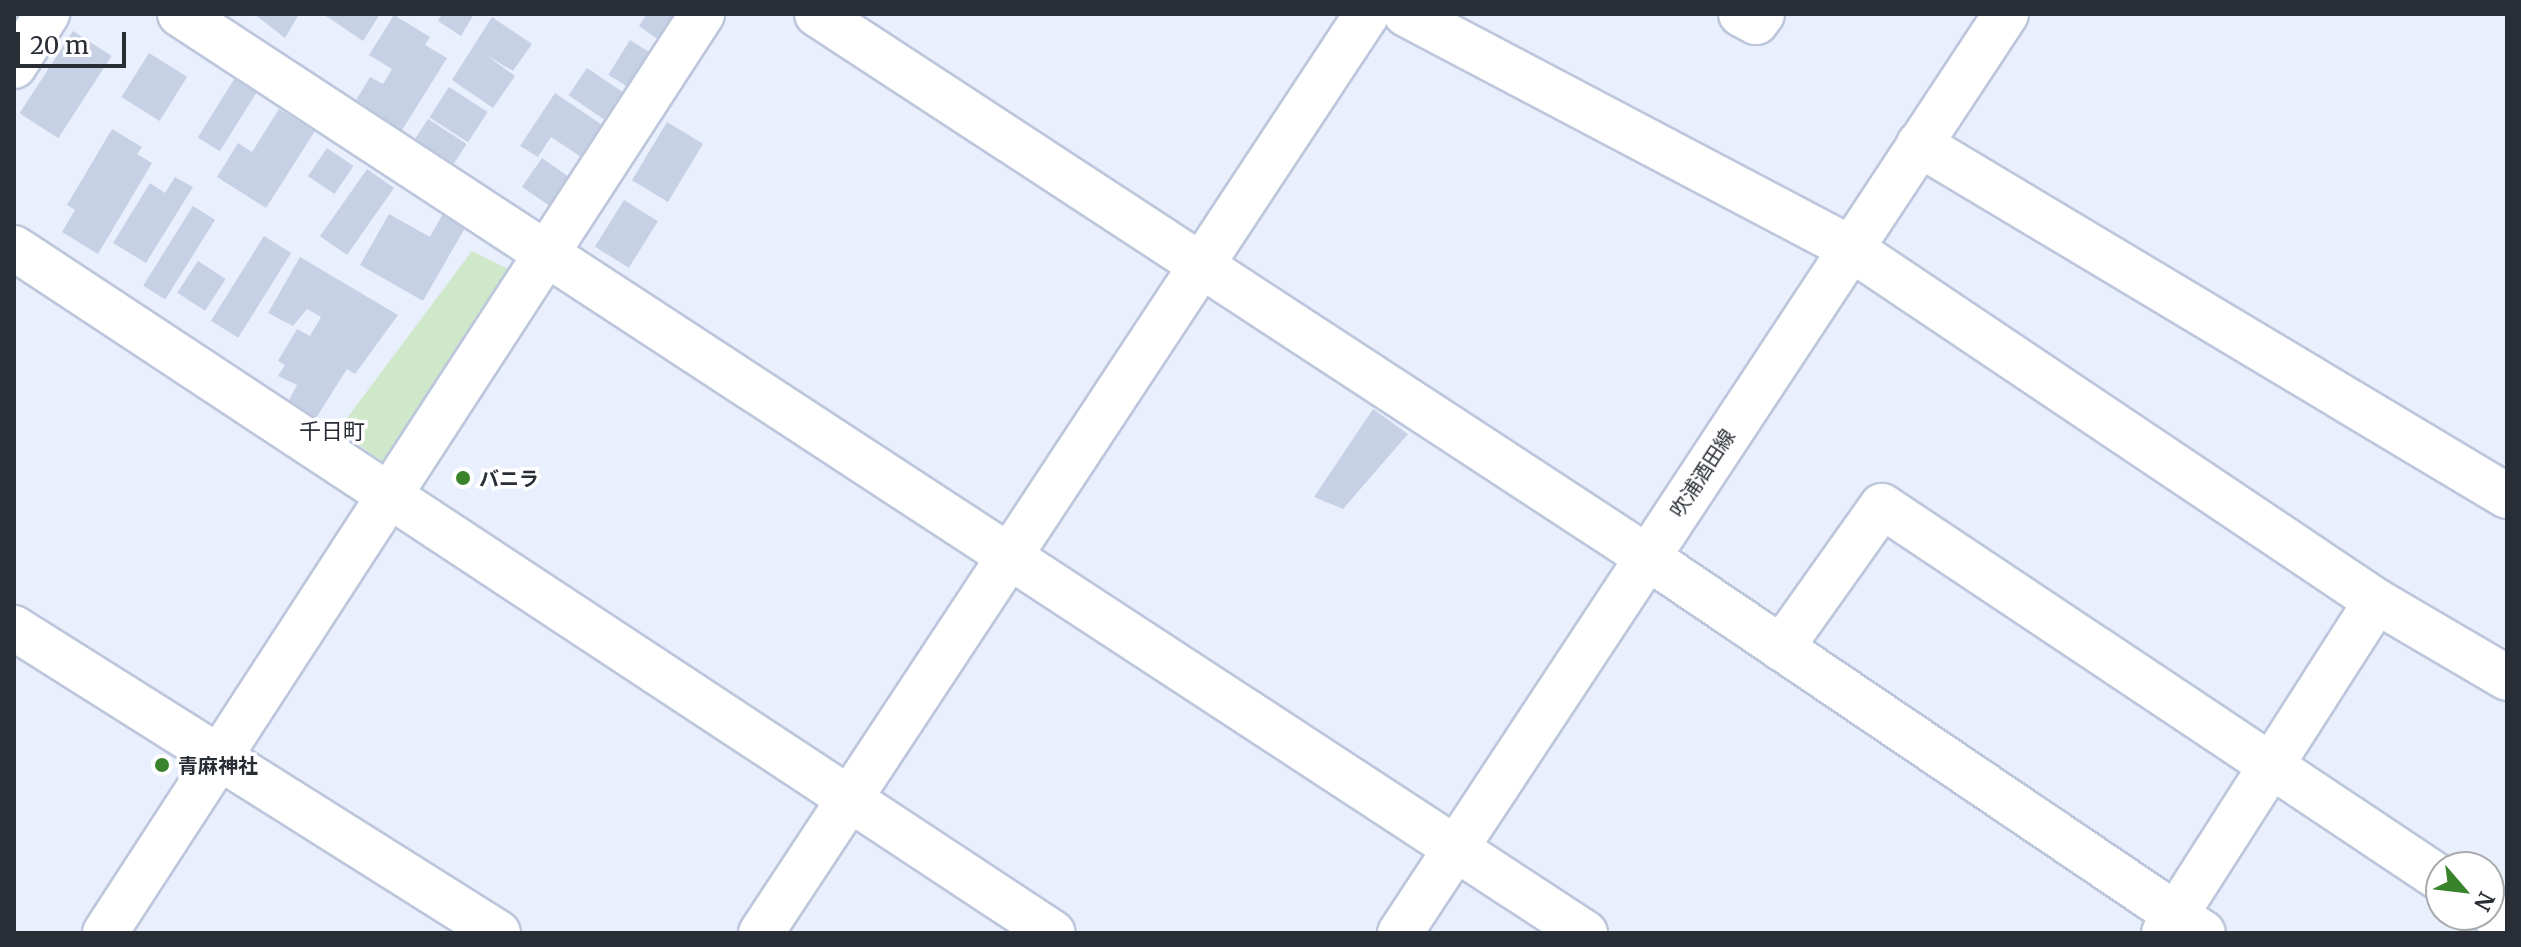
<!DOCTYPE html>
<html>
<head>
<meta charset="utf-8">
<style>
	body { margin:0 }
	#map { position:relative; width:2521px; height:947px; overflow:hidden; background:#e9effc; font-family:Merriweather,"Noto Sans JP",serif }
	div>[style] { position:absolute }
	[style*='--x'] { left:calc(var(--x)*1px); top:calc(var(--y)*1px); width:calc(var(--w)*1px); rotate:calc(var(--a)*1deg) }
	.green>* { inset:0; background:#cee8c9 }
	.building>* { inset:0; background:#c7d1e6; transform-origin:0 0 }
	.roads { filter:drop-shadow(2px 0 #bdc7dc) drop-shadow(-2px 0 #bdc7dc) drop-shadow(0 2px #bdc7dc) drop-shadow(0 -2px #bdc7dc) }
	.minor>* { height:44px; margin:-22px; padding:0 22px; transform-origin:22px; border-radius:22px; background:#fff }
	.major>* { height:44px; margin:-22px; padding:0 22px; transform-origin:22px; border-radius:22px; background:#fff }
	.dots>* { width:22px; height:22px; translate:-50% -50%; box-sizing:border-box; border:4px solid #fff; border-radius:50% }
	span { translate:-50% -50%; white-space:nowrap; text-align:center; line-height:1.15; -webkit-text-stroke:7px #fff; paint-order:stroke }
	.street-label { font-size:20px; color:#292d35 }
	.poi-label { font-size:20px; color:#292d35; font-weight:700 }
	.left { translate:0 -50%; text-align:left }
	.neighbourhood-label { font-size:22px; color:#292d35 }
	.frame { position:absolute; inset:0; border:16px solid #292d35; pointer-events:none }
	.north { position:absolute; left:2425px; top:851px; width:80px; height:80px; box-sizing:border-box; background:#fff; border:2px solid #a9abae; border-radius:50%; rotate:118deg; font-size:22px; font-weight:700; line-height:32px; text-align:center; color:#292d35 }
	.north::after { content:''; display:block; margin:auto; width:28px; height:36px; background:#38832b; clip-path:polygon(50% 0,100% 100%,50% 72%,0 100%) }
	.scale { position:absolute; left:16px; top:32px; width:110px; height:36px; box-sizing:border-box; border:4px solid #292d35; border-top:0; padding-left:10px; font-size:24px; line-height:28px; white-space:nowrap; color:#292d35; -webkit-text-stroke:6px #fff; paint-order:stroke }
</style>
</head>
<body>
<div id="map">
	<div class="green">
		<div style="clip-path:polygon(472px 251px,514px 272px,384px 463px,338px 430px)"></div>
	</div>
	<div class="building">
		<div style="clip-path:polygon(254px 14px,299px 14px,285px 38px)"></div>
		<div style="clip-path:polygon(323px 14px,380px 14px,363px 41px)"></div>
		<div style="clip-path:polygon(442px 14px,474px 14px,461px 36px,438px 21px)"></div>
		<div style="clip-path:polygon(647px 14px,688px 14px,666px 45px,639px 26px)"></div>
		<div style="clip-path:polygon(394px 15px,430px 37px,425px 45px,447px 58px,399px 135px,352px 107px,370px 77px,383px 84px,392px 69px,369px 55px)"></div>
		<div style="clip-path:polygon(492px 17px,532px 44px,513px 71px,486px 55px,515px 76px,493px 108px,452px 80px)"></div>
		<div style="left:73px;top:31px;width:46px;height:98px;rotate:33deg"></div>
		<div style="left:630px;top:40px;width:34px;height:41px;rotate:32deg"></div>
		<div style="left:149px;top:53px;width:45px;height:52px;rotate:32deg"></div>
		<div style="left:587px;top:68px;width:43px;height:33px;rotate:34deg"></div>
		<div style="left:238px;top:73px;width:26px;height:76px;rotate:32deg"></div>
		<div style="left:449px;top:87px;width:46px;height:36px;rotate:33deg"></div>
		<div style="clip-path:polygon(555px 93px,608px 129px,587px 161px,551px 137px,538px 157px,520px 146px)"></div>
		<div style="clip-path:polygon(279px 109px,315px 131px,266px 208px,217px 177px,238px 143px,252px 152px)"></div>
		<div style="left:428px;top:119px;width:46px;height:36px;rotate:33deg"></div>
		<div style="left:667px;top:122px;width:42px;height:68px;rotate:31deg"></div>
		<div style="clip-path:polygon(112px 129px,142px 147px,137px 154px,152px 163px,98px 254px,62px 232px,75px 210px,67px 205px)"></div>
		<div style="left:327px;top:148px;width:32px;height:34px;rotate:34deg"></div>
		<div style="left:542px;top:158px;width:40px;height:35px;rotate:35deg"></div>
		<div style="left:367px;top:169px;width:33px;height:82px;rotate:35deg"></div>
		<div style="clip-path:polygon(175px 177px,193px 187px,146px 263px,113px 243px,150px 183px,165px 193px)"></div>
		<div style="left:624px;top:200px;width:40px;height:55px;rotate:32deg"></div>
		<div style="left:193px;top:206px;width:26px;height:94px;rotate:32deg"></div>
		<div style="clip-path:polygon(446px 208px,469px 221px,423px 301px,360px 265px,389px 214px,430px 237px)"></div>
		<div style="left:264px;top:236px;width:32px;height:100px;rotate:32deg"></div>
		<div style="clip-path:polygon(300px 257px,398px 315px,355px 374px,347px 369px,316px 418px,288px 402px,297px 385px,278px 376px,285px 365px,278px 361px,297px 329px,310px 336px,321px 317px,307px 309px,293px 326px,268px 313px)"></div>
		<div style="left:198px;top:261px;width:33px;height:38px;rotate:33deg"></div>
		<div style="clip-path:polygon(1373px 409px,1408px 434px,1343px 509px,1314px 497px)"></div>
	</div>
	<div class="roads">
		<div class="minor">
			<div style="--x:180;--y:14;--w:1679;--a:33.19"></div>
			<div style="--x:817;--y:14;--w:992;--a:33.19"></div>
			<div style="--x:1647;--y:557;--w:671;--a:34.07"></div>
			<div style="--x:1406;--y:14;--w:502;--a:27.79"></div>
			<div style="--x:1850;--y:248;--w:633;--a:33.87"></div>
			<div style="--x:2376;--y:601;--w:152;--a:30.4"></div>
			<div style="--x:1741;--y:14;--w:17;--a:28"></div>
			<div style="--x:1756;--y:22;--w:10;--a:-53"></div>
			<div style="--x:14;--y:66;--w:62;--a:-57.6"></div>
			<div style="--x:1919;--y:144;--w:685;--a:30.91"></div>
			<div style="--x:14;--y:248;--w:1244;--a:33.4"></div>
			<div style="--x:14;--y:628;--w:572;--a:32.22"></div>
			<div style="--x:1781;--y:648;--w:174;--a:-54.6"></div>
			<div style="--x:1882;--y:506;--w:672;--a:33.71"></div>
			<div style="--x:2489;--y:911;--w:22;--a:34"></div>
			<div style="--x:105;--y:933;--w:1096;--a:-56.99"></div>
			<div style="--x:761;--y:933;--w:1101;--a:-56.6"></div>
			<div style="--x:2164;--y:933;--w:394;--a:-57.4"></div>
		</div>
		<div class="major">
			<div style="--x:1400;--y:933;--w:1101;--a:-56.6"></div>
		</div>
	</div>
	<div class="dots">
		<div style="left:463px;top:478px;background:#38832b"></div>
		<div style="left:162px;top:765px;background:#38832b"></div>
	</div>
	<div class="street-label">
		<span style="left:1702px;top:473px;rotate:-57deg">吹浦酒田線</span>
	</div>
	<div class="poi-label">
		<span class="left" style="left:479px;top:478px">バニラ</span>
		<span class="left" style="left:178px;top:765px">青麻神社</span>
	</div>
	<div class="neighbourhood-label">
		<span style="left:332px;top:432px">千日町</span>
	</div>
	<div class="frame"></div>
	<div class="north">N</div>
	<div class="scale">20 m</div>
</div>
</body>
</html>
